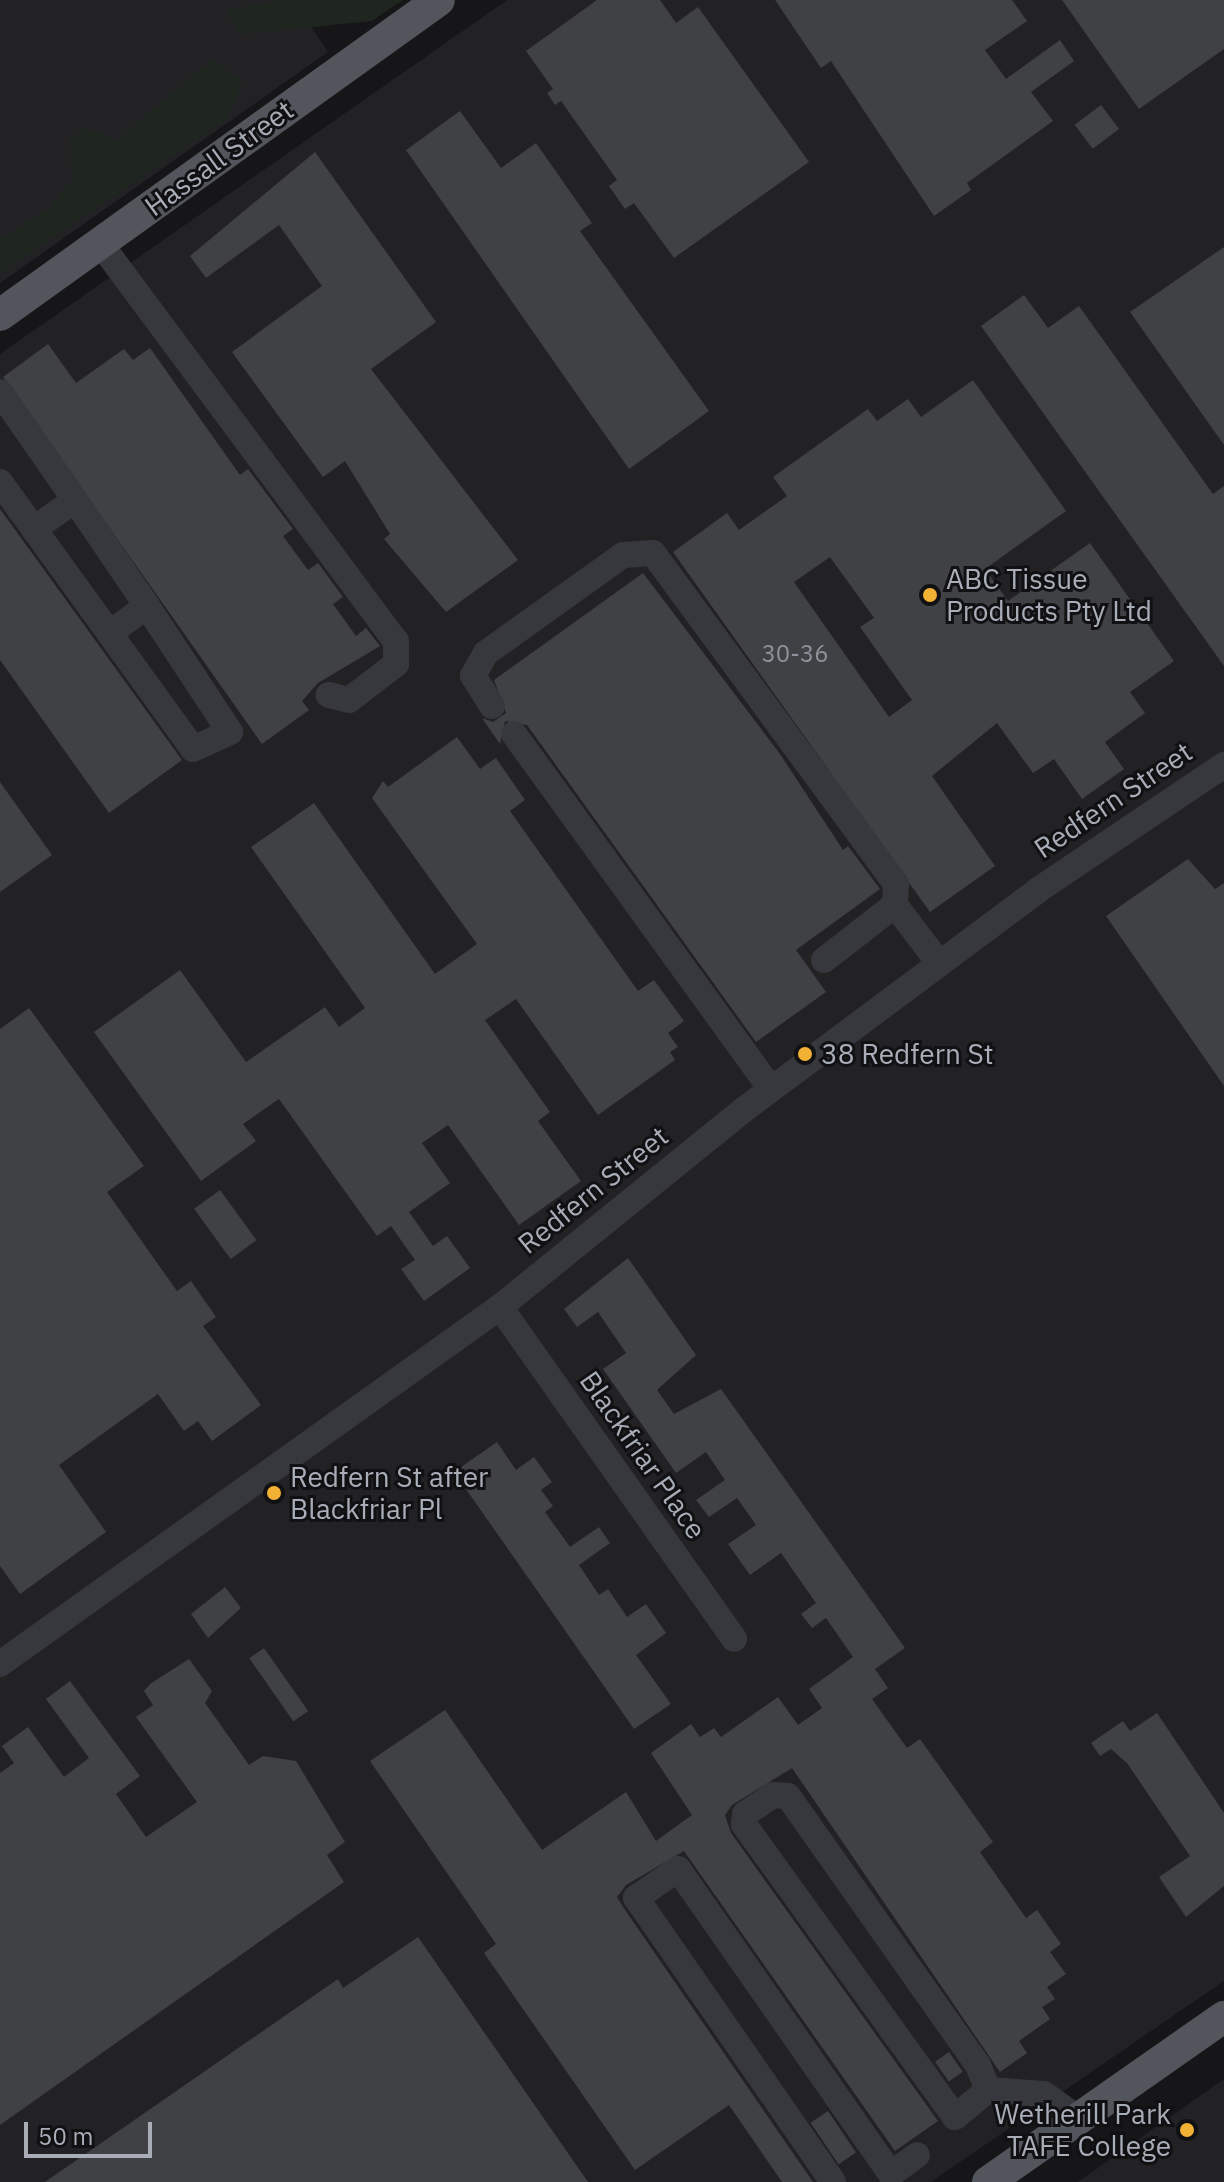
<!DOCTYPE html>
<html>
<head>
<meta charset="utf-8">
<style>
	body { margin:0 }
	#map { position:relative; width:1224px; height:2182px; overflow:hidden; background:#161618; font-family:"IBM Plex Sans",sans-serif }
	div>[style] { position:absolute }
	[style*='--x'] { left:calc(var(--x)*1px); top:calc(var(--y)*1px); width:calc(var(--w)*1px); rotate:calc(var(--a)*1deg) }
	.built>* { inset:0; background:#222225 }
	.green>* { inset:0; background:#1e261f }
	.building>* { inset:0; background:#404145; transform-origin:0 0 }
	.minor>* { height:26px; margin:-13px; padding:0 13px; transform-origin:13px; border-radius:13px; background:#37383d }
	.major>* { height:32px; margin:-16px; padding:0 16px; transform-origin:16px; border-radius:16px; background:#53555c }
	.dots>* { width:22px; height:22px; translate:-50% -50%; box-sizing:border-box; border:4px solid #111113; border-radius:50% }
	span { translate:-50% -50%; white-space:nowrap; text-align:center; line-height:1.15; -webkit-text-stroke:6px #111113; paint-order:stroke }
	.number-label { font-size:24px; color:#8e929b }
	.number-label span { -webkit-text-stroke-width:0 }
	.street-label { font-size:28px; color:#a8adb8 }
	.poi-label { font-size:28px; color:#a8adb8 }
	.left { translate:0 -50%; text-align:left }
	.right { translate:-100% -50%; text-align:right }
	.scale { position:absolute; left:24px; top:2122px; width:128px; height:36px; box-sizing:border-box; border:4px solid #a8adb8; border-top:0; padding-left:10px; font-size:24px; line-height:28px; white-space:nowrap; color:#a8adb8; -webkit-text-stroke:6px #111113; paint-order:stroke }
</style>
</head>
<body>
<div id="map">
	<div class="built">
		<div style="clip-path:polygon(0 0,293px 0,328px 52px,0 283px)"></div>
		<div style="clip-path:polygon(507px 0,1224px 0,1224px 1981px,931px 2182px,0 2182px,0 354px)"></div>
		<div style="clip-path:polygon(1224px 2079px,1224px 2182px,1078px 2182px)"></div>
	</div>
	<div class="green">
		<div style="clip-path:polygon(280px 0,403px 0,372px 21px,241px 34px,225px 10px)"></div>
		<div style="clip-path:polygon(212px 60px,242px 82px,228px 118px,0 273px,0 240px,48px 208px,72px 181px,70px 138px,86px 128px,116px 141px)"></div>
	</div>
	<div class="building">
		<div style="clip-path:polygon(597px 0,660px 0,676px 23px,698px 7px,809px 162px,674px 258px,634px 203px,625px 209px,609px 186px,617px 180px,561px 101px,555px 105px,547px 93px,553px 89px,526px 51px)"></div>
		<div style="clip-path:polygon(775px 0,1012px 0,1027px 21px,985px 50px,1006px 79px,1060px 40px,1074px 61px,1031px 92px,1053px 121px,967px 183px,971px 190px,934px 216px,831px 61px,821px 68px)"></div>
		<div style="clip-path:polygon(1062px 0,1224px 0,1224px 49px,1139px 109px)"></div>
		<div style="left:1101px;top:105px;width:30px;height:33px;rotate:53deg"></div>
		<div style="clip-path:polygon(460px 111px,501px 168px,536px 143px,592px 223px,580px 231px,709px 411px,629px 469px,406px 150px)"></div>
		<div style="clip-path:polygon(315px 152px,436px 322px,371px 369px,518px 560px,446px 612px,384px 539px,390px 534px,345px 461px,323px 477px,232px 352px,322px 286px,279px 225px,206px 278px,190px 256px)"></div>
		<div style="clip-path:polygon(1224px 247px,1224px 445px,1130px 312px)"></div>
		<div style="clip-path:polygon(1024px 295px,1048px 328px,1079px 306px,1213px 494px,1224px 486px,1224px 666px,981px 326px)"></div>
		<div style="clip-path:polygon(48px 344px,76px 383px,124px 349px,133px 360px,150px 348px,240px 475px,248px 469px,293px 529px,283px 536px,308px 570px,318px 563px,343px 597px,333px 604px,356px 636px,366px 628px,380px 646px,318px 683px,302px 701px,309px 710px,262px 744px,3px 377px)"></div>
		<div style="clip-path:polygon(evenodd,973px 380px,1066px 511px,985px 569px,1008px 601px,1090px 543px,1174px 661px,1130px 692px,1145px 713px,1105px 742px,1124px 769px,1082px 799px,1054px 759px,1033px 773px,997px 723px,932px 776px,995px 866px,930px 912px,673px 552px,727px 513px,739px 530px,787px 496px,773px 477px,868px 409px,877px 421px,908px 399px,921px 417px,973px 380px,830px 557px,874px 618px,860px 627px,912px 700px,889px 717px,794px 582px,830px 557px)"></div>
		<div style="clip-path:polygon(0 509px,182px 760px,109px 813px,0 660px)"></div>
		<div style="clip-path:polygon(643px 573px,780px 754px,843px 850px,848px 846px,880px 889px,796px 950px,826px 992px,756px 1042px,527px 725px,505px 721px,500px 744px,482px 718px,493px 722px,506px 713px,494px 680px)"></div>
		<div style="clip-path:polygon(457px 737px,480px 769px,496px 758px,525px 800px,510px 811px,638px 991px,654px 980px,684px 1021px,668px 1033px,678px 1047px,670px 1052px,675px 1060px,598px 1115px,516px 999px,485px 1020px,550px 1112px,538px 1121px,581px 1181px,519px 1225px,448px 1125px,422px 1143px,450px 1183px,409px 1212px,433px 1246px,447px 1236px,470px 1268px,424px 1301px,401px 1269px,415px 1260px,391px 1226px,377px 1236px,279px 1099px,243px 1124px,256px 1141px,201px 1181px,94px 1032px,180px 970px,246px 1062px,325px 1007px,339px 1027px,365px 1008px,251px 847px,314px 803px,435px 974px,477px 944px,372px 798px,383px 781px,388px 787px)"></div>
		<div style="clip-path:polygon(0 782px,52px 855px,0 892px)"></div>
		<div style="clip-path:polygon(1188px 859px,1215px 889px,1224px 883px,1224px 1086px,1106px 916px)"></div>
		<div style="clip-path:polygon(29px 1008px,144px 1166px,107px 1192px,177px 1291px,191px 1281px,216px 1317px,203px 1326px,261px 1405px,212px 1441px,198px 1421px,184px 1431px,158px 1394px,59px 1465px,106px 1532px,20px 1594px,0 1566px,0 1029px)"></div>
		<div style="left:220px;top:1190px;width:62px;height:32px;rotate:54deg"></div>
		<div style="clip-path:polygon(628px 1258px,696px 1355px,657px 1390px,674px 1414px,721px 1389px,905px 1648px,875px 1669px,888px 1688px,872px 1699px,907px 1748px,920px 1739px,993px 1842px,980px 1852px,1026px 1918px,1037px 1910px,1061px 1944px,1050px 1952px,1066px 1974px,1047px 1987px,1055px 1999px,1042px 2007px,1050px 2019px,1019px 2041px,1027px 2053px,1000px 2072px,792px 1768px,732px 1805px,725px 1815px,731px 1833px,938px 2121px,895px 2151px,684px 1851px,626px 1885px,617px 1897px,623px 1907px,813px 2182px,782px 2182px,729px 2105px,635px 2170px,484px 1953px,496px 1944px,370px 1761px,445px 1710px,542px 1850px,626px 1792px,656px 1841px,692px 1815px,651px 1753px,691px 1724px,700px 1737px,714px 1728px,721px 1737px,778px 1697px,798px 1725px,822px 1708px,809px 1689px,853px 1657px,826px 1618px,812px 1628px,801px 1614px,816px 1603px,781px 1553px,750px 1575px,728px 1544px,756px 1525px,737px 1498px,709px 1517px,696px 1500px,725px 1480px,706px 1452px,676px 1473px,603px 1369px,626px 1353px,598px 1312px,577px 1327px,564px 1309px)"></div>
		<div style="clip-path:polygon(497px 1442px,516px 1470px,534px 1457px,552px 1482px,541px 1490px,553px 1506px,545px 1512px,570px 1547px,599px 1527px,610px 1543px,579px 1565px,599px 1595px,608px 1589px,627px 1617px,646px 1604px,666px 1633px,636px 1655px,671px 1704px,634px 1729px,454px 1472px)"></div>
		<div style="clip-path:polygon(225px 1587px,241px 1608px,208px 1638px,191px 1614px)"></div>
		<div style="left:264px;top:1648px;width:77px;height:18px;rotate:55deg"></div>
		<div style="clip-path:polygon(189px 1659px,212px 1691px,205px 1703px,249px 1765px,263px 1756px,296px 1761px,345px 1842px,327px 1855px,344px 1882px,0 2125px,0 1773px,14px 1763px,2px 1746px,28px 1727px,64px 1777px,89px 1758px,46px 1699px,70px 1681px,140px 1776px,116px 1794px,146px 1837px,197px 1802px,136px 1717px,153px 1705px,144px 1691px,150px 1684px)"></div>
		<div style="clip-path:polygon(1157px 1713px,1224px 1813px,1224px 1886px,1186px 1917px,1159px 1877px,1190px 1856px,1127px 1763px,1111px 1749px,1100px 1756px,1091px 1743px,1123px 1721px,1130px 1731px)"></div>
		<div style="clip-path:polygon(418px 1937px,588px 2182px,45px 2182px,338px 1979px,343px 1988px)"></div>
		<div style="left:949px;top:2052px;width:24px;height:17px;rotate:55deg"></div>
		<div style="left:828px;top:2111px;width:50px;height:21px;rotate:56deg"></div>
	</div>
	<div class="minor">
		<div style="--x:100;--y:243;--w:496;--a:53.4"></div>
		<div style="--x:396;--y:641;--w:23;--a:90"></div>
		<div style="--x:396;--y:664;--w:59;--a:142.5"></div>
		<div style="--x:349;--y:700;--w:21;--a:-166"></div>
		<div style="--x:0;--y:392;--w:131;--a:55.2"></div>
		<div style="--x:0;--y:482;--w:329;--a:54.1"></div>
		<div style="--x:193;--y:749;--w:41;--a:-24.7"></div>
		<div style="--x:230;--y:732;--w:151;--a:-123.4"></div>
		<div style="--x:147;--y:606;--w:46;--a:143.9"></div>
		<div style="--x:34;--y:529;--w:50;--a:-35.3"></div>
		<div style="--x:75;--y:500;--w:128;--a:55.8"></div>
		<div style="--x:492;--y:706;--w:36;--a:-122"></div>
		<div style="--x:473;--y:676;--w:26;--a:-61"></div>
		<div style="--x:486;--y:653;--w:168;--a:-35.6"></div>
		<div style="--x:623;--y:555;--w:30;--a:-4"></div>
		<div style="--x:653;--y:553;--w:411;--a:53.7"></div>
		<div style="--x:896;--y:884;--w:21;--a:93"></div>
		<div style="--x:895;--y:905;--w:73;--a:52.8"></div>
		<div style="--x:514;--y:734;--w:438;--a:54.1"></div>
		<div style="--x:824;--y:960;--w:90;--a:-37.8"></div>
		<div style="--x:500;--y:1307;--w:406;--a:54.8"></div>
		<div style="--x:0;--y:1664;--w:614;--a:-35.53"></div>
		<div style="--x:500;--y:1307;--w:311;--a:-39"></div>
		<div style="--x:742;--y:1111;--w:369;--a:-36.7"></div>
		<div style="--x:1038;--y:890;--w:224;--a:-33.9"></div>
		<div style="--x:988;--y:2090;--w:43;--a:140.7"></div>
		<div style="--x:955;--y:2117;--w:361;--a:-125.8"></div>
		<div style="--x:744;--y:1824;--w:10;--a:-84"></div>
		<div style="--x:745;--y:1814;--w:34;--a:-34"></div>
		<div style="--x:773;--y:1795;--w:15;--a:4"></div>
		<div style="--x:788;--y:1796;--w:329;--a:54.8"></div>
		<div style="--x:978;--y:2065;--w:27;--a:68"></div>
		<div style="--x:988;--y:2090;--w:56;--a:4.1"></div>
		<div style="--x:1044;--y:2094;--w:43;--a:35.5"></div>
		<div style="--x:833;--y:2182;--w:346;--a:-124.7"></div>
		<div style="--x:636;--y:1898;--w:51;--a:-34.6"></div>
		<div style="--x:678;--y:1869;--w:372;--a:55.1"></div>
		<div style="--x:891;--y:2174;--w:32;--a:-36"></div>
	</div>
	<div class="major">
		<div style="--x:0;--y:315;--w:540;--a:-35.66"></div>
		<div style="--x:988;--y:2182;--w:288;--a:-35"></div>
	</div>
	<div class="dots">
		<div style="left:930px;top:595px;background:#f2b134"></div>
		<div style="left:805px;top:1054px;background:#f2b134"></div>
		<div style="left:274px;top:1493px;background:#f2b134"></div>
		<div style="left:1187px;top:2130px;background:#f2b134"></div>
	</div>
	<div class="number-label">
		<span style="left:795px;top:654px">30-36</span>
	</div>
	<div class="street-label">
		<span style="left:219px;top:158px;rotate:-36deg">Hassall Street</span>
		<span style="left:1113px;top:800px;rotate:-34deg">Redfern Street</span>
		<span style="left:593px;top:1190px;rotate:-39deg">Redfern Street</span>
		<span style="left:643px;top:1455px;rotate:55deg">Blackfriar Place</span>
	</div>
	<div class="poi-label">
		<span class="left" style="left:946px;top:595px">ABC Tissue<br>Products Pty Ltd</span>
		<span class="left" style="left:821px;top:1054px">38 Redfern St</span>
		<span class="left" style="left:290px;top:1493px">Redfern St after<br>Blackfriar Pl</span>
		<span class="right" style="left:1171px;top:2130px">Wetherill Park<br>TAFE College</span>
	</div>
	<div class="scale">50 m</div>
</div>
</body>
</html>
